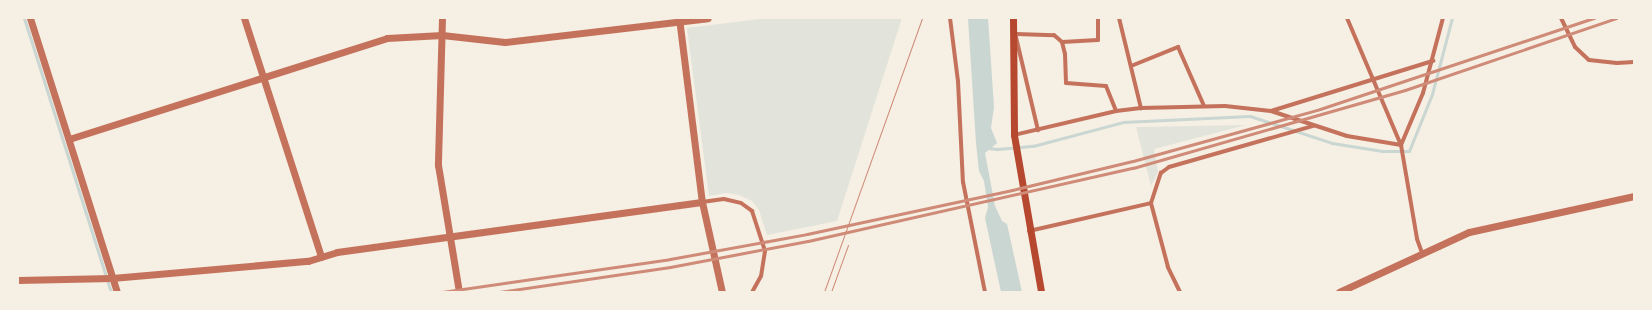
<!DOCTYPE html>
<html>
<head>
<meta charset="utf-8">
<style>
	body { margin:0 }
	#map { position:relative; width:1652px; height:310px; overflow:hidden; background:#f6efe4; font-family:"PT Sans Narrow",sans-serif }
	div>[style] { position:absolute }
	[style*='--x'] { left:calc(var(--x)*1px); top:calc(var(--y)*1px); width:calc(var(--w)*1px); rotate:calc(var(--a)*1deg) }
	.green>* { inset:0; background:#e2e4dc }
	.water>* { inset:0; background:#c9d6d2 }
	.stream>* { height:3px; margin:-1.5px; padding:0 1.5px; transform-origin:1.5px; border-radius:1.5px; background:#c9d6d2 }
	.minor>* { height:4px; margin:-2px; padding:0 2px; transform-origin:2px; border-radius:2px; background:#c5725c }
	.tertiary>* { height:7px; margin:-3.5px; padding:0 3.5px; transform-origin:3.5px; border-radius:3.5px; background:#c5725c }
	.secondary>* { height:7px; margin:-3.5px; padding:0 3.5px; transform-origin:3.5px; border-radius:3.5px; background:#b5482f }
	.tram>* { height:1px; margin:-0.5px; padding:0 0.5px; transform-origin:0.5px; border-radius:0.5px; background:#cf8b77 }
	.rail>* { height:3px; margin:-1.5px; padding:0 1.5px; transform-origin:1.5px; border-radius:1.5px; background:#cf8b77 }
	span { translate:-50% -50%; white-space:nowrap; text-align:center; line-height:1.15; -webkit-text-stroke:3.5px #f6efe4; paint-order:stroke }
	.frame { position:absolute; inset:0; border:19px solid #f6efe4; pointer-events:none }
</style>
</head>
<body>
<div id="map">
	<div class="green">
		<div style="clip-path:polygon(769px 18px,902px 18px,837px 221px,767px 235px,759px 210px,752px 201px,739px 195px,726px 193px,709px 196px,687px 28px)"></div>
		<div style="clip-path:polygon(1246px 125px,1154px 149px,1158px 172px,1151px 186px,1136px 127px)"></div>
	</div>
	<div class="water">
		<div style="clip-path:polygon(968px 18px,988px 18px,994px 107px,991px 128px,997px 143px,985px 153px,995px 206px,1002px 221px,1007px 224px,1022px 292px,1001px 292px,985px 218px,988px 207px,984px 181px,979px 171px,976px 143px)"></div>
	</div>
	<div class="stream">
		<div style="--x:24;--y:18;--w:287;--a:72.4"></div>
		<div style="--x:988;--y:148;--w:9;--a:6"></div>
		<div style="--x:997;--y:149;--w:36;--a:-5"></div>
		<div style="--x:1033;--y:146;--w:93;--a:-14.9"></div>
		<div style="--x:1123;--y:122;--w:127;--a:-2.7"></div>
		<div style="--x:1250;--y:116;--w:86;--a:18.2"></div>
		<div style="--x:1332;--y:143;--w:51;--a:9.1"></div>
		<div style="--x:1382;--y:151;--w:27;--a:0"></div>
		<div style="--x:1409;--y:151;--w:61;--a:-68"></div>
		<div style="--x:1432;--y:94;--w:79;--a:-75.3"></div>
	</div>
	<div class="minor">
		<div style="--x:950;--y:18;--w:64;--a:82.8"></div>
		<div style="--x:958;--y:81;--w:101;--a:87.2"></div>
		<div style="--x:963;--y:182;--w:112;--a:78.7"></div>
		<div style="--x:1119;--y:18;--w:93;--a:76.3"></div>
		<div style="--x:1347;--y:18;--w:138;--a:67"></div>
		<div style="--x:1401;--y:145;--w:95;--a:80.3"></div>
		<div style="--x:1417;--y:239;--w:15;--a:70"></div>
		<div style="--x:1561;--y:18;--w:32;--a:64"></div>
		<div style="--x:1575;--y:47;--w:19;--a:43"></div>
		<div style="--x:1589;--y:60;--w:28;--a:6"></div>
		<div style="--x:1617;--y:63;--w:17;--a:-3"></div>
		<div style="--x:1015;--y:33;--w:100;--a:76.7"></div>
		<div style="--x:1016;--y:34;--w:38;--a:2"></div>
		<div style="--x:1054;--y:35;--w:11;--a:41"></div>
		<div style="--x:1062;--y:42;--w:36;--a:-3"></div>
		<div style="--x:1098;--y:40;--w:22;--a:-90"></div>
		<div style="--x:1062;--y:42;--w:12;--a:76"></div>
		<div style="--x:1065;--y:54;--w:29;--a:88"></div>
		<div style="--x:1066;--y:83;--w:40;--a:4.3"></div>
		<div style="--x:1106;--y:86;--w:27;--a:68"></div>
		<div style="--x:1131;--y:66;--w:51;--a:-22"></div>
		<div style="--x:1178;--y:47;--w:64;--a:66.2"></div>
		<div style="--x:1271;--y:111;--w:170;--a:-17.2"></div>
		<div style="--x:1014;--y:135;--w:105;--a:-13.2"></div>
		<div style="--x:1116;--y:111;--w:25;--a:-7"></div>
		<div style="--x:1141;--y:108;--w:84;--a:-1.4"></div>
		<div style="--x:1225;--y:106;--w:46;--a:6.2"></div>
		<div style="--x:1271;--y:111;--w:80;--a:18.2"></div>
		<div style="--x:1347;--y:136;--w:55;--a:9.5"></div>
		<div style="--x:1401;--y:145;--w:56;--a:-67.1"></div>
		<div style="--x:1423;--y:93;--w:78;--a:-75.1"></div>
		<div style="--x:702;--y:202;--w:22;--a:-8"></div>
		<div style="--x:724;--y:199;--w:17;--a:13"></div>
		<div style="--x:741;--y:203;--w:14;--a:36"></div>
		<div style="--x:752;--y:211;--w:42;--a:72"></div>
		<div style="--x:765;--y:251;--w:25;--a:99"></div>
		<div style="--x:761;--y:276;--w:18;--a:119"></div>
		<div style="--x:1029;--y:231;--w:125;--a:-12.9"></div>
		<div style="--x:1180;--y:292;--w:28;--a:-116"></div>
		<div style="--x:1168;--y:267;--w:66;--a:-104.9"></div>
		<div style="--x:1151;--y:203;--w:32;--a:-72"></div>
		<div style="--x:1161;--y:173;--w:10;--a:-37"></div>
		<div style="--x:1169;--y:167;--w:150;--a:-15.9"></div>
	</div>
	<div class="tertiary">
		<div style="--x:30;--y:18;--w:287;--a:72.4"></div>
		<div style="--x:244;--y:18;--w:251;--a:72.1"></div>
		<div style="--x:442;--y:18;--w:147;--a:91.6"></div>
		<div style="--x:438;--y:165;--w:129;--a:80.6"></div>
		<div style="--x:679;--y:18;--w:185;--a:82.9"></div>
		<div style="--x:702;--y:202;--w:92;--a:77.5"></div>
		<div style="--x:69;--y:139;--w:334;--a:-17.6"></div>
		<div style="--x:387;--y:38;--w:55;--a:-3.1"></div>
		<div style="--x:442;--y:35;--w:63;--a:6.3"></div>
		<div style="--x:505;--y:42;--w:204;--a:-6.7"></div>
		<div style="--x:18;--y:280;--w:94;--a:-1.2"></div>
		<div style="--x:112;--y:278;--w:197;--a:-5"></div>
		<div style="--x:308;--y:261;--w:30;--a:-17"></div>
		<div style="--x:337;--y:252;--w:368;--a:-7.8"></div>
		<div style="--x:1339;--y:292;--w:143;--a:-24.8"></div>
		<div style="--x:1469;--y:232;--w:169;--a:-12.3"></div>
	</div>
	<div class="secondary">
		<div style="--x:1013;--y:18;--w:117;--a:89.5"></div>
		<div style="--x:1014;--y:135;--w:159;--a:80.2"></div>
	</div>
	<div class="tram">
		<div style="--x:824;--y:292;--w:291;--a:-70.3"></div>
		<div style="--x:831;--y:292;--w:50;--a:-70.1"></div>
	</div>
	<div class="rail">
		<div style="--x:442;--y:292;--w:230;--a:-8.2"></div>
		<div style="--x:670;--y:259;--w:139;--a:-10.3"></div>
		<div style="--x:807;--y:234;--w:210;--a:-12.1"></div>
		<div style="--x:1012;--y:190;--w:124;--a:-13.5"></div>
		<div style="--x:1133;--y:161;--w:194;--a:-15.5"></div>
		<div style="--x:1320;--y:109;--w:289;--a:-18.4"></div>
		<div style="--x:499;--y:292;--w:173;--a:-8.3"></div>
		<div style="--x:670;--y:267;--w:140;--a:-10.7"></div>
		<div style="--x:808;--y:241;--w:333;--a:-12.7"></div>
		<div style="--x:1133;--y:168;--w:283;--a:-16"></div>
		<div style="--x:1405;--y:90;--w:223;--a:-18.8"></div>
	</div>
	<div class="frame"></div>
</div>
</body>
</html>
